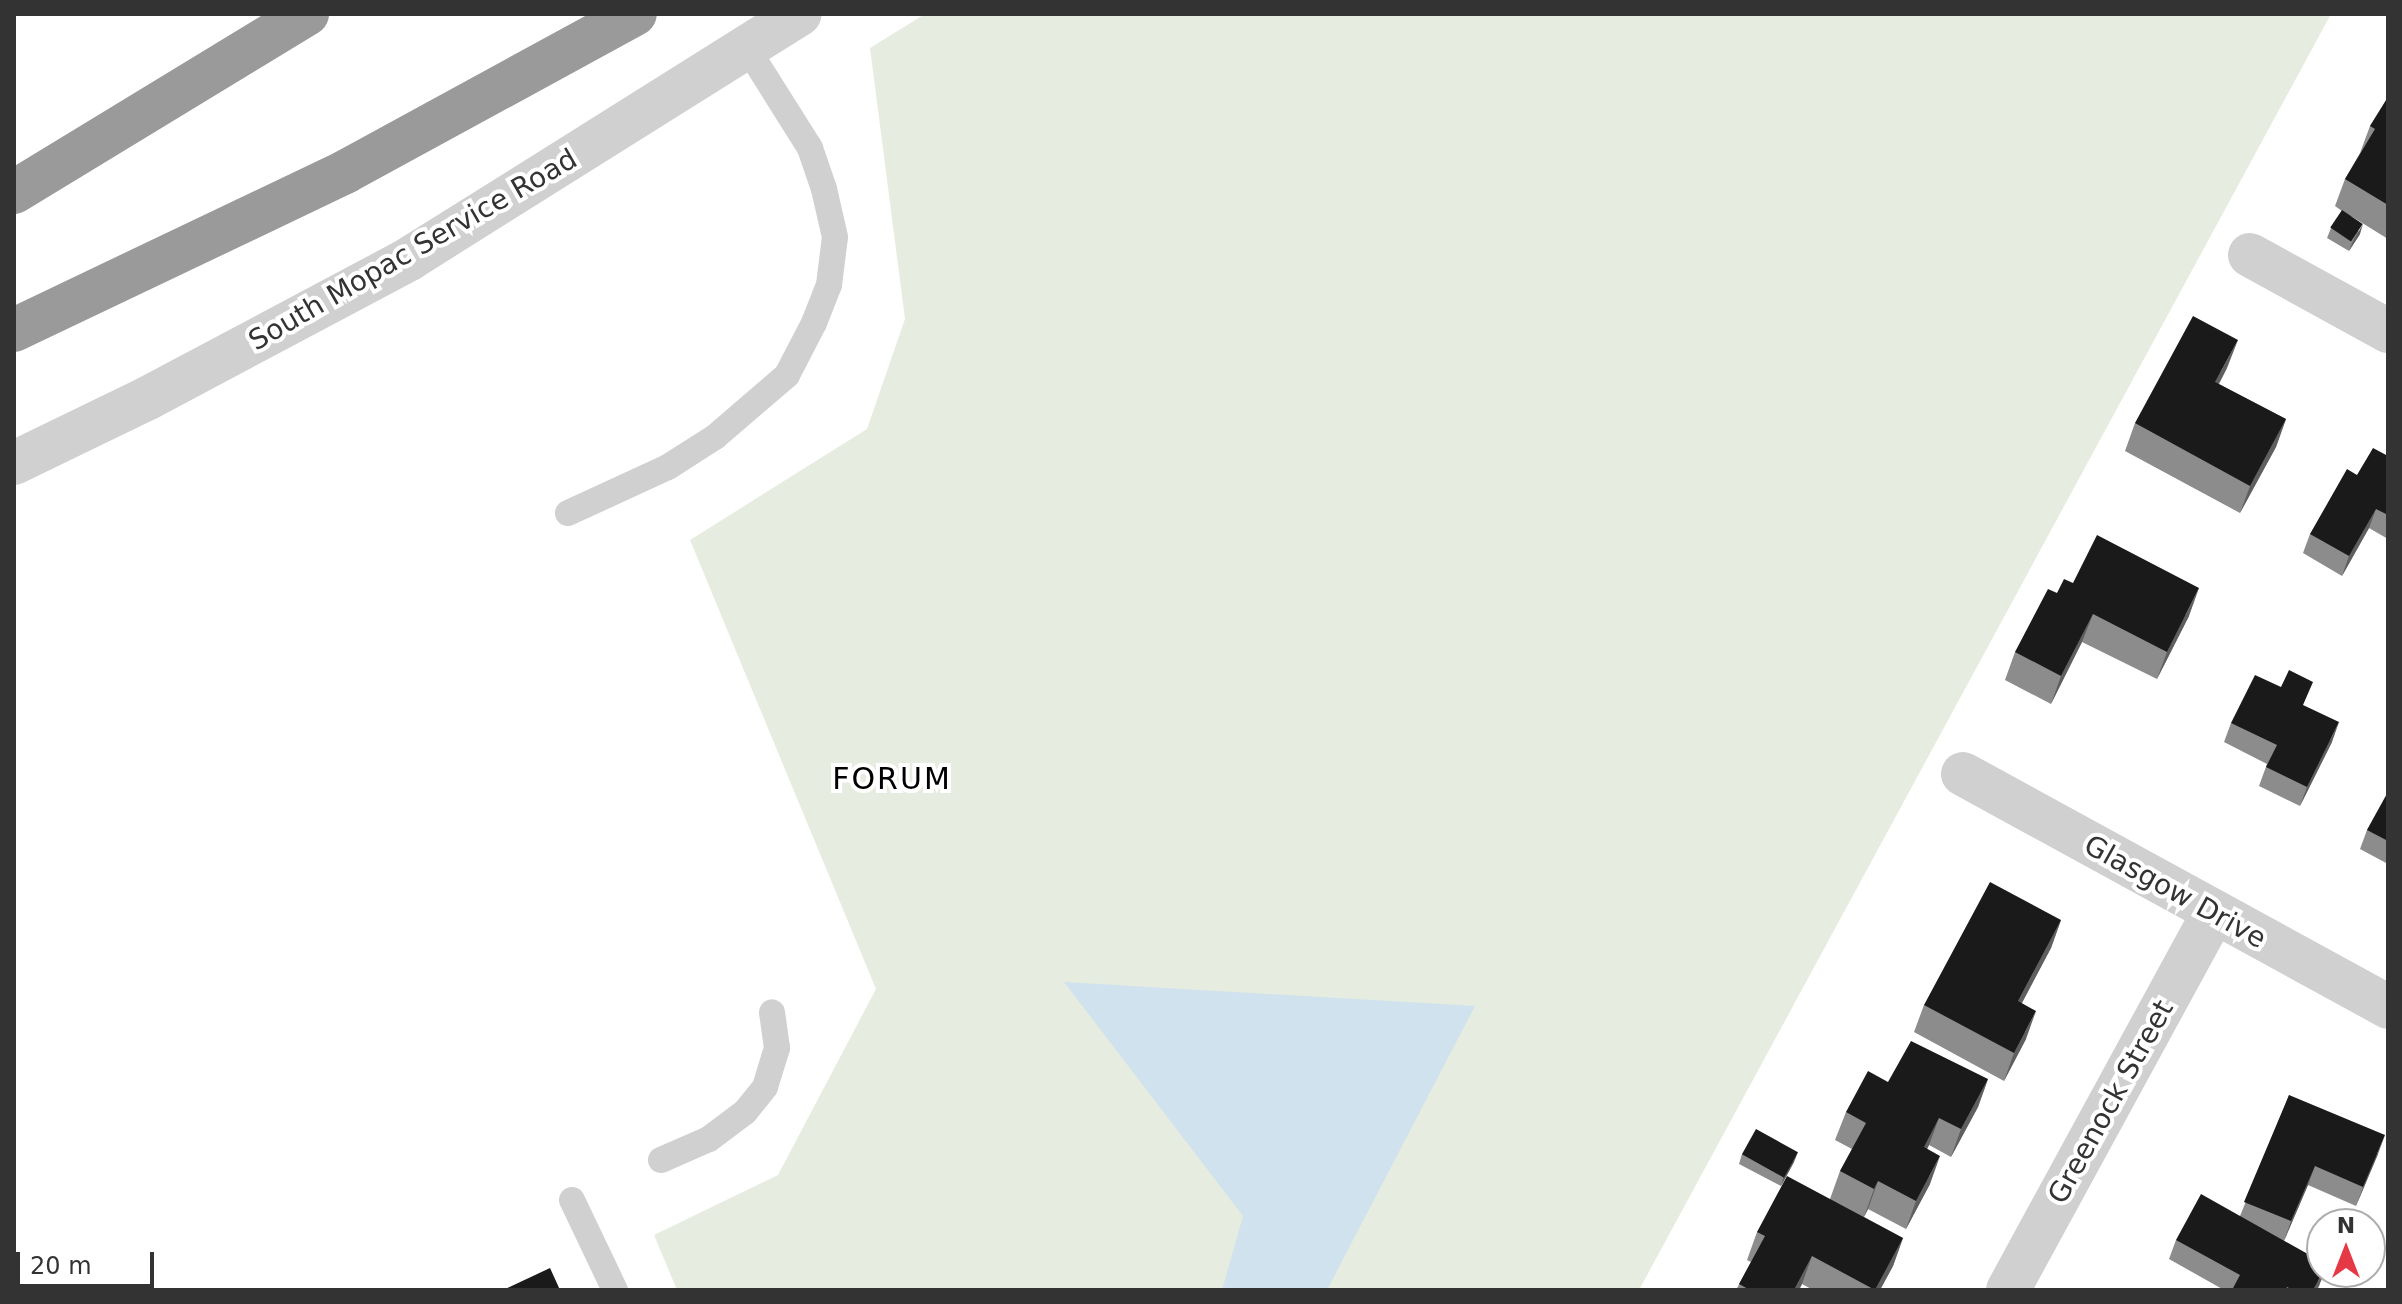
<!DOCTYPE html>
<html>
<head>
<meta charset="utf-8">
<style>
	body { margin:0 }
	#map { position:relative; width:2402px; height:1304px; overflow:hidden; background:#fff; font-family:"DejaVu Sans",sans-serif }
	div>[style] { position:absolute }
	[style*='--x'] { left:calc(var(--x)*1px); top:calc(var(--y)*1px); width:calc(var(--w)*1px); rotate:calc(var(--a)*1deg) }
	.green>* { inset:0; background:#e6ecdf }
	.water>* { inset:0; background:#cfe2ee }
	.service>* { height:26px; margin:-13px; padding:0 13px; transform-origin:13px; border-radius:13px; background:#d0d0d0 }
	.minor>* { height:44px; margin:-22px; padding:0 22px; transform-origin:22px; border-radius:22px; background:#d0d0d0 }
	.tertiary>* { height:44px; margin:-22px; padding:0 22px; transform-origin:22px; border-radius:22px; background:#d0d0d0 }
	.motorway>* { height:44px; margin:-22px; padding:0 22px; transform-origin:22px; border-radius:22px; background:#9a9a9a }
	.wall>* { inset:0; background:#8c8c8c }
	.shaded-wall>* { inset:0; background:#5f5f5f }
	.building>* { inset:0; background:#1a1a1a; transform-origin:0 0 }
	span { translate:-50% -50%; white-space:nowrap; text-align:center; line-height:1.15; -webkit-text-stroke:8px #fff; paint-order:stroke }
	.street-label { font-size:28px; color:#333 }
	.neighbourhood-label { font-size:30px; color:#000; letter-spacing:2px }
	.frame { position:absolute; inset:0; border:16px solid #333; pointer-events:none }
	.north { position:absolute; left:2306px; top:1208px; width:80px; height:80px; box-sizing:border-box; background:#fff; border:2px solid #adadad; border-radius:50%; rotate:0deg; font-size:22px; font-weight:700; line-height:32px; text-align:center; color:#333 }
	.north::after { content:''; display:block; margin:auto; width:28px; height:36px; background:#e63946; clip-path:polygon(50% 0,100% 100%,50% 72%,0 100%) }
	.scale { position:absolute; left:16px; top:1252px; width:138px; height:36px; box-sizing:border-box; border:4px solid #333; border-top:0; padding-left:10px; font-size:24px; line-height:28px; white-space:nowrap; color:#333; -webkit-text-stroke:6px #fff; paint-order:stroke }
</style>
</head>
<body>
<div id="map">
	<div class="green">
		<div style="clip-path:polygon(925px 14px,2331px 14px,1639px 1290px,677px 1290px,654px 1235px,778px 1175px,876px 989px,690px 540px,867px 429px,905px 319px,870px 48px)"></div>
	</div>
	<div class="water">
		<div style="clip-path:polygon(1064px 982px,1475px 1006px,1327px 1290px,1222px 1290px,1243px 1216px)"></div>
	</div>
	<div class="service">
		<div style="--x:568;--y:513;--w:110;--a:-24.7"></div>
		<div style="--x:668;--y:467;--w:56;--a:-32.6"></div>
		<div style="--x:715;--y:437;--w:95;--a:-40.7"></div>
		<div style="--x:787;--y:375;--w:59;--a:-62.6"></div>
		<div style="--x:814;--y:323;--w:41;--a:-68.5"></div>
		<div style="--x:829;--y:285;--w:48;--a:-82.9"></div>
		<div style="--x:835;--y:237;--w:49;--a:-102.9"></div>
		<div style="--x:824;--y:189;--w:43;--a:-108.9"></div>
		<div style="--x:810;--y:148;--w:118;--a:-122.2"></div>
		<div style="--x:661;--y:1160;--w:52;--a:-23.6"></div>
		<div style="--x:709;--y:1139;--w:45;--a:-36.9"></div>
		<div style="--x:745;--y:1112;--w:32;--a:-51"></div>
		<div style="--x:765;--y:1087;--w:41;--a:-72.9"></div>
		<div style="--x:777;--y:1048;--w:36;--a:-98"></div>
		<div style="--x:572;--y:1200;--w:100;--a:64.5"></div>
	</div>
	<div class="minor">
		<div style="--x:2250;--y:255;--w:158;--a:28.8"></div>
		<div style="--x:1963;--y:774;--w:485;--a:28.7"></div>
		<div style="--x:2008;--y:1290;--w:428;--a:-61.4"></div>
	</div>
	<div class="tertiary">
		<div style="--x:14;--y:463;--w:149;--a:-25.9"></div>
		<div style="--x:148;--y:398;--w:296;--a:-28"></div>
		<div style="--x:409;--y:259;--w:461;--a:-32.1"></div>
	</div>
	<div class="motorway">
		<div style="--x:14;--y:192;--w:343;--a:-31.3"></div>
		<div style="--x:14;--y:330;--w:367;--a:-25.5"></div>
		<div style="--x:345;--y:172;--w:330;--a:-28.6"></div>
	</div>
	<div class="wall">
		<div style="clip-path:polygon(2388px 97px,2388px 239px,2351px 216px,2360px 234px,2349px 251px,2327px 238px,2331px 228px,2342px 211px,2335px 206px,2345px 179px,2360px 153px,2370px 126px)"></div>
		<div style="clip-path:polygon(2227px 368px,2219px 384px,2286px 419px,2276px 447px,2240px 513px,2125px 451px,2135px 423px)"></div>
		<div style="clip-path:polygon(2388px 456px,2388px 539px,2369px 528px,2342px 576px,2303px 553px,2310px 534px,2357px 475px)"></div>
		<div style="clip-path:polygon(2073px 583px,2189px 616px,2157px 679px,2082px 642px,2051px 704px,2005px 680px,2015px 652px,2057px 593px)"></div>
		<div style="clip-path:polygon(2304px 706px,2332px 742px,2300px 806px,2259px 786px,2267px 764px,2224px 742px,2231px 723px)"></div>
		<div style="clip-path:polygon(2388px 792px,2388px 864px,2360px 849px,2367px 830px)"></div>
		<div style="clip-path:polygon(2061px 920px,2051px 948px,2022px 1003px,2026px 1039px,2004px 1081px,1914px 1032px,1924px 1005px)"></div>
		<div style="clip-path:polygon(1988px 1079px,1978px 1107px,1951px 1157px,1929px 1145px,1927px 1149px,1930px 1184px,1906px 1229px,1868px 1209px,1864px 1217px,1903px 1238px,1893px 1266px,1880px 1290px,1813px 1290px,1802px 1284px,1799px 1290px,1736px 1290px,1751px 1262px,1747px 1260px,1757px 1232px,1830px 1199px,1840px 1171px,1852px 1149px,1835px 1140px,1846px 1112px,1888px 1082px)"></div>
		<div style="clip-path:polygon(2289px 1095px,2378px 1154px,2356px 1206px,2308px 1185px,2284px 1241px,2320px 1284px,2317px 1290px,2224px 1290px,2169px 1259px,2176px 1240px,2240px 1216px)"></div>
		<div style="clip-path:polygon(1742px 1154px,1794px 1162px,1781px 1186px,1739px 1164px)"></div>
	</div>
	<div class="shaded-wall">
		<div style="clip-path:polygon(2363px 224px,2360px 234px,2349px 251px,2353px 241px)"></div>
		<div style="clip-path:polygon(2238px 340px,2227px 368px,2205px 410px,2215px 382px)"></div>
		<div style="clip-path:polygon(2286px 419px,2276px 447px,2240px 513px,2250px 486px)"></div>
		<div style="clip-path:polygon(2376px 509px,2369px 528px,2342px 576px,2349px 556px)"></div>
		<div style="clip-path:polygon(2199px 588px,2189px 616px,2157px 679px,2167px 652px)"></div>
		<div style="clip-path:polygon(2093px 614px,2082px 642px,2051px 704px,2061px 676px)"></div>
		<div style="clip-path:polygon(2339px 722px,2332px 742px,2300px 806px,2307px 787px)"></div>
		<div style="clip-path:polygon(2061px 920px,2051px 948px,2008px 1029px,2018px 1001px)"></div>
		<div style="clip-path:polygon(2036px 1011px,2026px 1039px,2004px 1081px,2014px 1053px)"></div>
		<div style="clip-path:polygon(1988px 1079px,1978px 1107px,1951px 1157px,1961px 1129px)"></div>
		<div style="clip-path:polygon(1939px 1118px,1929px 1145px,1914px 1175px,1924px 1147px)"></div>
		<div style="clip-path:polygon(2385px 1135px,2378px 1154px,2356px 1206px,2363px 1187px)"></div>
		<div style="clip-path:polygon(1798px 1152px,1794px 1162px,1781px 1186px,1784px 1176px)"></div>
		<div style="clip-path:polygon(1940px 1156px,1930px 1184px,1906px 1229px,1916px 1201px)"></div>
		<div style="clip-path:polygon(2315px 1166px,2308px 1185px,2284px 1241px,2291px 1221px)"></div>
		<div style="clip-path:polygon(1878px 1181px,1868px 1209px,1864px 1217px,1874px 1189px)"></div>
		<div style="clip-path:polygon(1903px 1238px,1893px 1266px,1880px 1290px,1875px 1290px)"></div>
		<div style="clip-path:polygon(1812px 1256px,1802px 1284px,1799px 1290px,1794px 1290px)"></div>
		<div style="clip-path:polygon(2323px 1272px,2325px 1272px,2317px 1290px,2313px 1290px)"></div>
	</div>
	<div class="building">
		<div style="clip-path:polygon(2388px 97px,2388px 205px,2345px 179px,2375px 129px,2370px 126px)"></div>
		<div style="left:2342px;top:210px;width:25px;height:21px;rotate:34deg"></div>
		<div style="clip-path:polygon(2193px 316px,2238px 340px,2215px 382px,2286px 419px,2250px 486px,2135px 423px)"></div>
		<div style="clip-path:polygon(2373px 448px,2388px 456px,2388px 515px,2376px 509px,2349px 556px,2310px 534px,2347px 469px,2357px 475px)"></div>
		<div style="clip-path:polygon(2097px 535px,2199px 588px,2167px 652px,2093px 614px,2061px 676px,2015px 652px,2048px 589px,2057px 593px,2064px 579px,2073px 583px)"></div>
		<div style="clip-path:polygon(2289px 670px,2313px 682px,2303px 705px,2339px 722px,2307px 787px,2266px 767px,2277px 745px,2231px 723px,2255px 675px,2281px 687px)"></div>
		<div style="clip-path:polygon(2388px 792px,2388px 841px,2367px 830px)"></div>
		<div style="clip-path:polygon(1990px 882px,2061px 920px,2018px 1001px,2036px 1011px,2014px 1053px,1924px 1005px)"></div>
		<div style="clip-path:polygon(1911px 1041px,1988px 1079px,1961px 1129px,1939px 1118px,1924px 1147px,1940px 1156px,1916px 1201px,1878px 1181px,1874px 1189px,1840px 1171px,1866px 1123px,1846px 1112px,1868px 1071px,1888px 1082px)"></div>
		<div style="clip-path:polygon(2289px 1095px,2385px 1135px,2363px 1187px,2315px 1166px,2291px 1221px,2244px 1202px)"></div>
		<div style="left:1756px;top:1129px;width:48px;height:29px;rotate:29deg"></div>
		<div style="clip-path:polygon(1787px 1176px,1903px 1238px,1875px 1290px,1812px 1256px,1794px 1290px,1750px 1290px,1739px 1284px,1765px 1236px,1757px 1232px)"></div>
		<div style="clip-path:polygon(2201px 1194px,2322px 1262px,2322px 1272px,2323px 1272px,2313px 1290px,2293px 1290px,2287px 1287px,2285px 1290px,2232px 1290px,2240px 1275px,2176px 1240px)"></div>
		<div style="clip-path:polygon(550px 1268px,560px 1290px,503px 1290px)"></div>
	</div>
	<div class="street-label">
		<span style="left:413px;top:250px;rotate:-30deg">South Mopac Service Road</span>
		<span style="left:2175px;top:892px;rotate:29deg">Glasgow Drive</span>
		<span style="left:2111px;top:1102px;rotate:-61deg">Greenock Street</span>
	</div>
	<div class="neighbourhood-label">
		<span style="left:892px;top:779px">FORUM</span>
	</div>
	<div class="frame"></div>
	<div class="north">N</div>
	<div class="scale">20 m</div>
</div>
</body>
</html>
